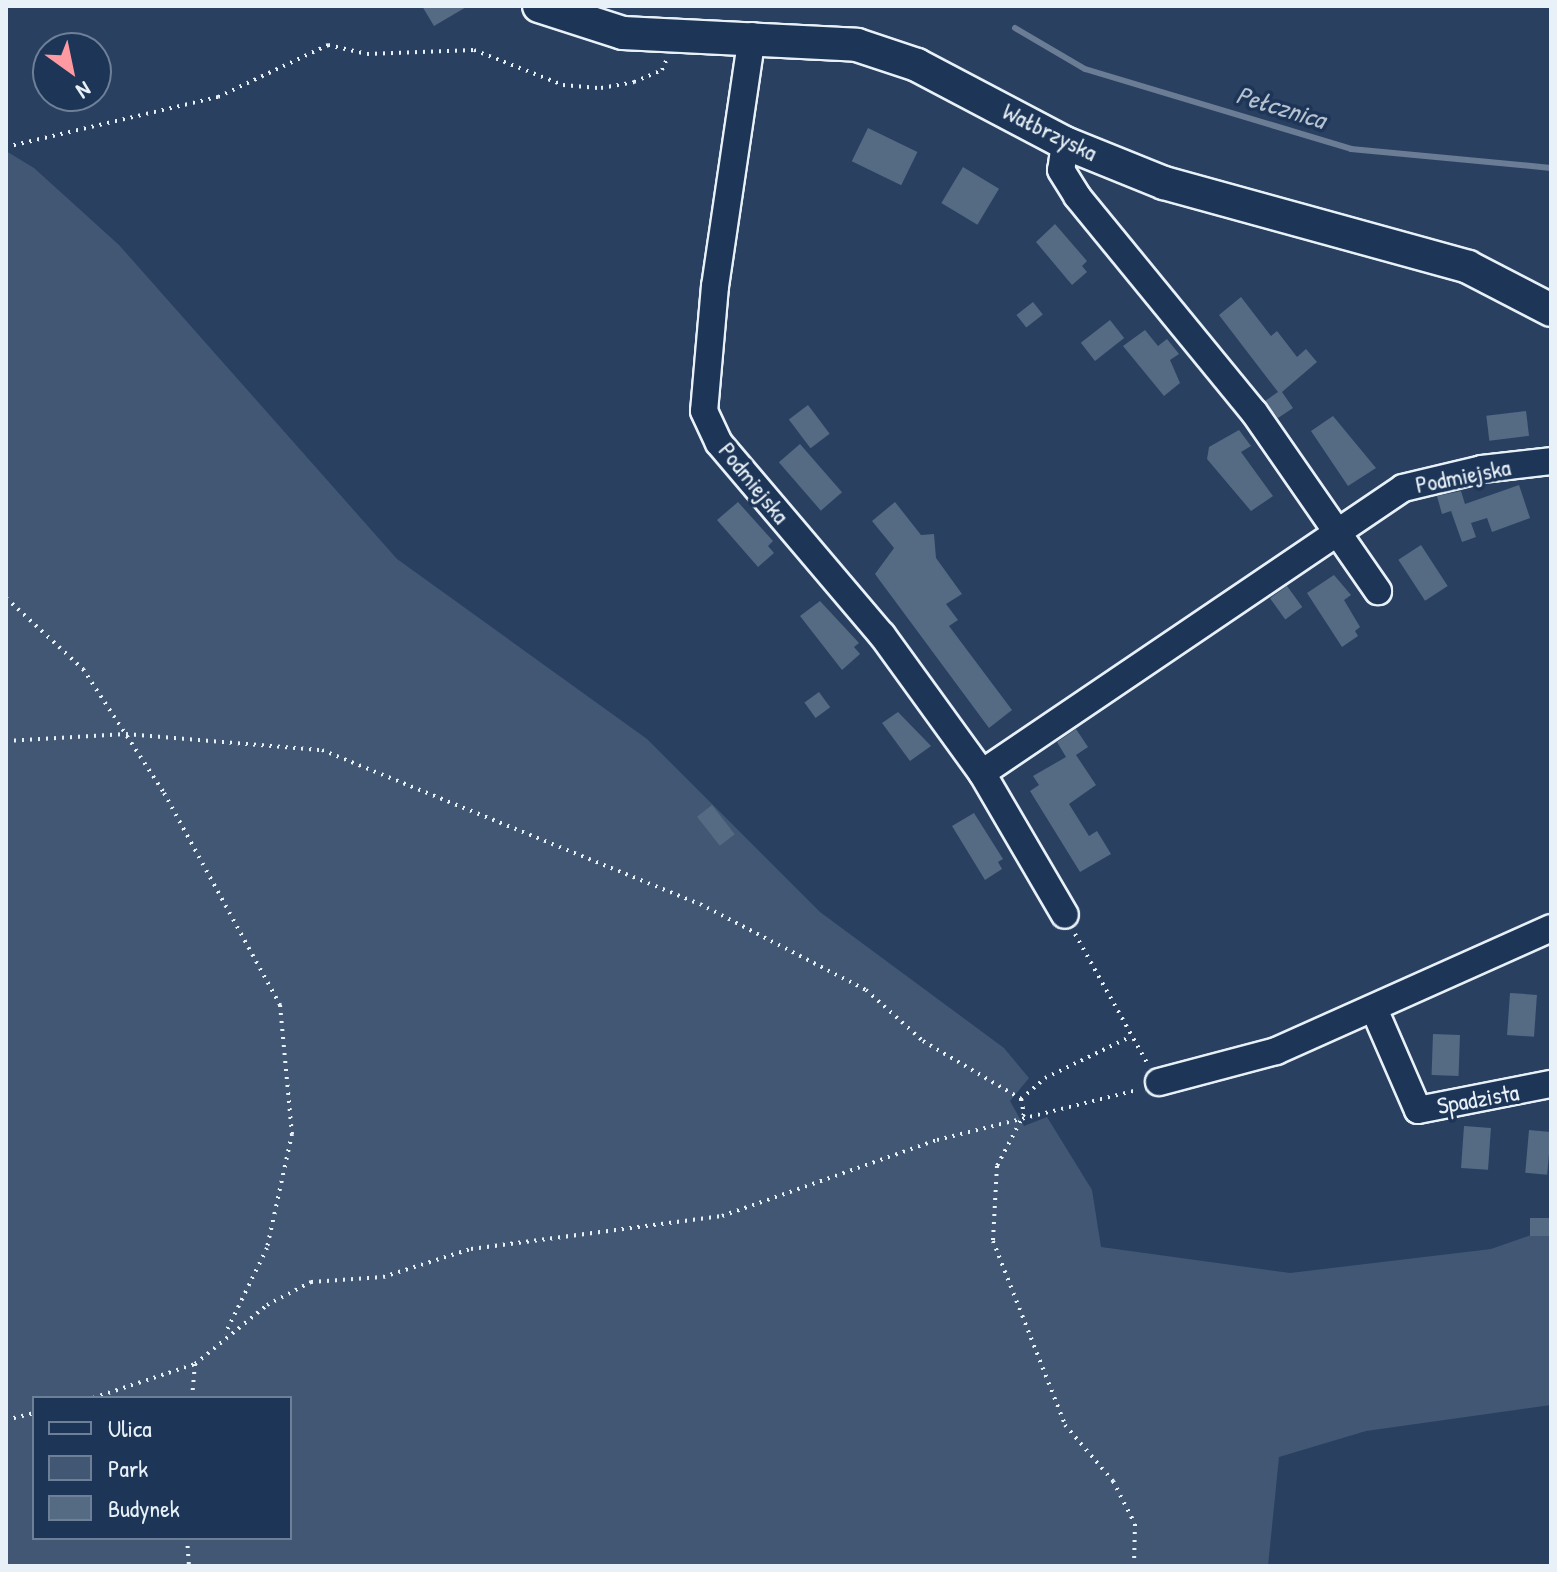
<!DOCTYPE html>
<html>
<head>
<meta charset="utf-8">
<style>
	body { margin:0 }
	#map { position:relative; width:1557px; height:1572px; overflow:hidden; background:#294061; font-family:"Patrick Hand",sans-serif }
	div>[style] { position:absolute }
	[style*='--x'] { left:calc(var(--x)*1px); top:calc(var(--y)*1px); width:calc(var(--w)*1px); rotate:calc(var(--a)*1deg) }
	.green>* { inset:0; background:#415774 }
	.stream>* { height:6px; margin:-3px; padding:0 3px; transform-origin:3px; border-radius:3px; background:#6b7c95 }
	.building>* { inset:0; background:#556a83; transform-origin:0 0 }
	.path>* { height:4px; margin-top:-2px; transform-origin:0; background:repeating-linear-gradient(90deg,#e8f1f8 0 2px,transparent 0 8px) }
	.roads { filter:drop-shadow(2px 0 #e8f1f8) drop-shadow(-2px 0 #e8f1f8) drop-shadow(0 2px #e8f1f8) drop-shadow(0 -2px #e8f1f8) }
	.minor>* { height:26px; margin:-13px; padding:0 13px; transform-origin:13px; border-radius:13px; background:#1d3557 }
	.major>* { height:32px; margin:-16px; padding:0 16px; transform-origin:16px; border-radius:16px; background:#1d3557 }
	span { translate:-50% -50%; white-space:nowrap; text-align:center; line-height:1.15; -webkit-text-stroke:7px #1d3557; paint-order:stroke }
	.street-label { font-size:24px; color:#e8f1f8 }
	.water-label { font-size:26px; color:#b6c2d0; font-style:italic }
	.frame { position:absolute; inset:0; border:8px solid #e8f1f8; pointer-events:none }
	.legend { position:absolute; left:32px; top:1396px; width:260px; height:144px; box-sizing:border-box; background:#1d3557; border:2px solid #6e8097; margin:0; padding:10px 14px; list-style:none; font-size:24px; color:#e8f1f8 }
	.legend li { display:flex; align-items:center; gap:16px; height:40px }
	.legend b { width:40px; border:2px solid #6e8097 }
	.north { position:absolute; left:32px; top:32px; width:80px; height:80px; box-sizing:border-box; background:#1d3557; border:2px solid #6e8097; border-radius:50%; rotate:147deg; font-size:22px; font-weight:700; line-height:32px; text-align:center; color:#e8f1f8 }
	.north::after { content:''; display:block; margin:auto; width:28px; height:36px; background:#ff9aa2; clip-path:polygon(50% 0,100% 100%,50% 72%,0 100%) }
</style>
</head>
<body>
<div id="map">
	<div class="green">
		<div style="clip-path:polygon(evenodd,6px 151px,34px 168px,119px 245px,397px 559px,647px 739px,820px 912px,1004px 1048px,1029px 1078px,1010px 1101px,1024px 1126px,1047px 1117px,1092px 1190px,1101px 1247px,1290px 1273px,1491px 1249px,1551px 1228px,1551px 1405px,1366px 1431px,1279px 1457px,1268px 1566px,6px 1566px,6px 151px,34px 1398px,290px 1398px,290px 1538px,34px 1538px,34px 1398px)"></div>
	</div>
	<div class="stream">
		<div style="--x:1015;--y:28;--w:81;--a:30.4"></div>
		<div style="--x:1085;--y:69;--w:278;--a:16.7"></div>
		<div style="--x:1351;--y:149;--w:201;--a:5.4"></div>
	</div>
	<div class="building">
		<div style="clip-path:polygon(422px 6px,468px 6px,434px 26px)"></div>
		<div style="left:868px;top:128px;width:55px;height:37px;rotate:26deg"></div>
		<div style="left:963px;top:167px;width:42px;height:42px;rotate:31deg"></div>
		<div style="clip-path:polygon(1055px 224px,1087px 261px,1082px 266px,1087px 272px,1072px 285px,1036px 242px)"></div>
		<div style="clip-path:polygon(1241px 297px,1271px 336px,1277px 331px,1297px 357px,1306px 349px,1317px 362px,1282px 392px,1293px 408px,1278px 418px,1265px 401px,1278px 392px,1219px 315px)"></div>
		<div style="left:1033px;top:302px;width:16px;height:21px;rotate:52deg"></div>
		<div style="left:1110px;top:320px;width:23px;height:37px;rotate:52deg"></div>
		<div style="clip-path:polygon(1145px 330px,1158px 346px,1167px 339px,1179px 354px,1170px 360px,1180px 383px,1164px 396px,1123px 346px)"></div>
		<div style="left:808px;top:405px;width:36px;height:24px;rotate:53deg"></div>
		<div style="left:1526px;top:411px;width:25px;height:40px;rotate:83deg"></div>
		<div style="clip-path:polygon(1333px 416px,1376px 468px,1348px 486px,1311px 431px)"></div>
		<div style="clip-path:polygon(1239px 430px,1251px 446px,1241px 452px,1273px 496px,1251px 511px,1207px 459px,1209px 447px)"></div>
		<div style="left:800px;top:444px;width:64px;height:28px;rotate:49deg"></div>
		<div style="clip-path:polygon(1519px 485px,1530px 518px,1492px 532px,1487px 518px,1471px 523px,1476px 537px,1462px 542px,1451px 511px,1442px 514px,1437px 496px,1461px 491px,1465px 504px)"></div>
		<div style="clip-path:polygon(738px 502px,773px 541px,768px 546px,774px 553px,758px 567px,717px 520px)"></div>
		<div style="clip-path:polygon(895px 502px,921px 535px,934px 534px,936px 558px,962px 594px,946px 604px,958px 620px,949px 626px,1012px 710px,989px 728px,875px 574px,894px 548px,872px 521px)"></div>
		<div style="left:1421px;top:545px;width:49px;height:27px;rotate:57deg"></div>
		<div style="clip-path:polygon(1334px 575px,1351px 595px,1344px 600px,1360px 627px,1355px 631px,1358px 636px,1342px 647px,1307px 593px)"></div>
		<div style="left:1287px;top:586px;width:26px;height:21px;rotate:54deg"></div>
		<div style="clip-path:polygon(820px 601px,859px 643px,854px 647px,860px 654px,842px 670px,800px 616px)"></div>
		<div style="left:819px;top:692px;width:19px;height:18px;rotate:54deg"></div>
		<div style="clip-path:polygon(898px 712px,931px 746px,910px 761px,882px 723px)"></div>
		<div style="clip-path:polygon(1076px 729px,1088px 747px,1076px 755px,1096px 785px,1069px 804px,1089px 836px,1097px 831px,1111px 854px,1080px 872px,1030px 791px,1039px 785px,1033px 776px,1066px 757px,1057px 742px)"></div>
		<div style="left:712px;top:805px;width:37px;height:19px;rotate:52deg"></div>
		<div style="clip-path:polygon(974px 813px,1003px 859px,998px 862px,1002px 869px,985px 880px,952px 826px)"></div>
		<div style="left:1510px;top:993px;width:27px;height:42px;rotate:4deg"></div>
		<div style="left:1433px;top:1034px;width:27px;height:41px;rotate:2deg"></div>
		<div style="left:1464px;top:1126px;width:27px;height:42px;rotate:4deg"></div>
		<div style="left:1529px;top:1130px;width:22px;height:43px;rotate:5deg"></div>
		<div style="left:1551px;top:1218px;width:18px;height:21px;rotate:90deg"></div>
	</div>
	<div class="path">
		<div style="--x:6;--y:147;--w:218;--a:-13.3"></div>
		<div style="--x:218;--y:97;--w:122;--a:-25.3"></div>
		<div style="--x:328;--y:45;--w:40;--a:13"></div>
		<div style="--x:367;--y:54;--w:107;--a:-2.1"></div>
		<div style="--x:474;--y:50;--w:96;--a:21.5"></div>
		<div style="--x:563;--y:85;--w:38;--a:5"></div>
		<div style="--x:601;--y:88;--w:34;--a:-10"></div>
		<div style="--x:634;--y:82;--w:30;--a:-23"></div>
		<div style="--x:662;--y:70;--w:10;--a:-66"></div>
		<div style="--x:6;--y:598;--w:105;--a:42.7"></div>
		<div style="--x:83;--y:669;--w:148;--a:56.8"></div>
		<div style="--x:164;--y:793;--w:242;--a:61.3"></div>
		<div style="--x:280;--y:1005;--w:130;--a:84.7"></div>
		<div style="--x:292;--y:1134;--w:117;--a:102.4"></div>
		<div style="--x:267;--y:1248;--w:96;--a:116"></div>
		<div style="--x:6;--y:741;--w:120;--a:-3.3"></div>
		<div style="--x:126;--y:734;--w:197;--a:4.7"></div>
		<div style="--x:322;--y:750;--w:408;--a:22.2"></div>
		<div style="--x:700;--y:904;--w:187;--a:27.4"></div>
		<div style="--x:866;--y:990;--w:76;--a:41.8"></div>
		<div style="--x:923;--y:1041;--w:114;--a:30.6"></div>
		<div style="--x:1021;--y:1099;--w:15;--a:79"></div>
		<div style="--x:1024;--y:1114;--w:59;--a:117.4"></div>
		<div style="--x:997;--y:1166;--w:75;--a:93.1"></div>
		<div style="--x:993;--y:1241;--w:198;--a:68.6"></div>
		<div style="--x:1065;--y:1425;--w:74;--a:49.4"></div>
		<div style="--x:1113;--y:1481;--w:48;--a:62.9"></div>
		<div style="--x:1135;--y:1524;--w:42;--a:91.4"></div>
		<div style="--x:1075;--y:934;--w:148;--a:60.8"></div>
		<div style="--x:1021;--y:1099;--w:32;--a:-41"></div>
		<div style="--x:1045;--y:1078;--w:94;--a:-25.8"></div>
		<div style="--x:93;--y:1398;--w:108;--a:-18.4"></div>
		<div style="--x:195;--y:1364;--w:93;--a:-39.3"></div>
		<div style="--x:267;--y:1305;--w:50;--a:-27.6"></div>
		<div style="--x:311;--y:1282;--w:72;--a:-4"></div>
		<div style="--x:383;--y:1277;--w:92;--a:-17.7"></div>
		<div style="--x:471;--y:1249;--w:253;--a:-7.5"></div>
		<div style="--x:722;--y:1216;--w:228;--a:-19.5"></div>
		<div style="--x:937;--y:1140;--w:207;--a:-14"></div>
		<div style="--x:192;--y:1398;--w:34;--a:-85"></div>
		<div style="--x:6;--y:1420;--w:29;--a:-14"></div>
		<div style="--x:187;--y:1538;--w:28;--a:86"></div>
	</div>
	<div class="roads">
		<div class="minor">
			<div style="--x:752;--y:36;--w:253;--a:98.4"></div>
			<div style="--x:715;--y:286;--w:125;--a:95"></div>
			<div style="--x:704;--y:411;--w:35;--a:65"></div>
			<div style="--x:719;--y:443;--w:252;--a:49.7"></div>
			<div style="--x:882;--y:635;--w:170;--a:54.1"></div>
			<div style="--x:982;--y:773;--w:164;--a:59.7"></div>
			<div style="--x:1065;--y:143;--w:27;--a:98"></div>
			<div style="--x:1061;--y:170;--w:31;--a:58"></div>
			<div style="--x:1077;--y:196;--w:279;--a:50.7"></div>
			<div style="--x:1254;--y:412;--w:218;--a:55.3"></div>
			<div style="--x:982;--y:773;--w:508;--a:-34.1"></div>
			<div style="--x:1403;--y:488;--w:81;--a:-13.5"></div>
			<div style="--x:1482;--y:469;--w:69;--a:-6.6"></div>
			<div style="--x:1374;--y:1009;--w:110;--a:66.5"></div>
			<div style="--x:1418;--y:1110;--w:136;--a:-11.1"></div>
			<div style="--x:1159;--y:1082;--w:121;--a:-14.8"></div>
			<div style="--x:1276;--y:1051;--w:301;--a:-24.1"></div>
		</div>
		<div class="major">
			<div style="--x:539;--y:6;--w:88;--a:17.8"></div>
			<div style="--x:623;--y:33;--w:234;--a:2.9"></div>
			<div style="--x:857;--y:45;--w:63;--a:18.4"></div>
			<div style="--x:917;--y:65;--w:167;--a:27.8"></div>
			<div style="--x:1065;--y:143;--w:107;--a:22"></div>
			<div style="--x:1164;--y:183;--w:315;--a:15.4"></div>
			<div style="--x:1468;--y:267;--w:93;--a:27.4"></div>
		</div>
	</div>
	<div class="street-label">
		<span style="left:1050px;top:132px;rotate:26deg">Wałbrzyska</span>
		<span style="left:1463px;top:476px;rotate:-11deg">Podmiejska</span>
		<span style="left:754px;top:483px;rotate:51deg">Podmiejska</span>
		<span style="left:1478px;top:1099px;rotate:-10deg">Spadzista</span>
	</div>
	<div class="water-label">
		<span style="left:1281px;top:107px;rotate:17deg">Pełcznica</span>
	</div>
	<div class="frame"></div>
	<ul class="legend">
	<li><b style="height:10px;background:#1d3557"></b>Ulica</li>
	<li><b style="height:22px;background:#415774"></b>Park</li>
	<li><b style="height:22px;background:#556a83"></b>Budynek</li>
	</ul>
	<div class="north">N</div>
</div>
</body>
</html>
